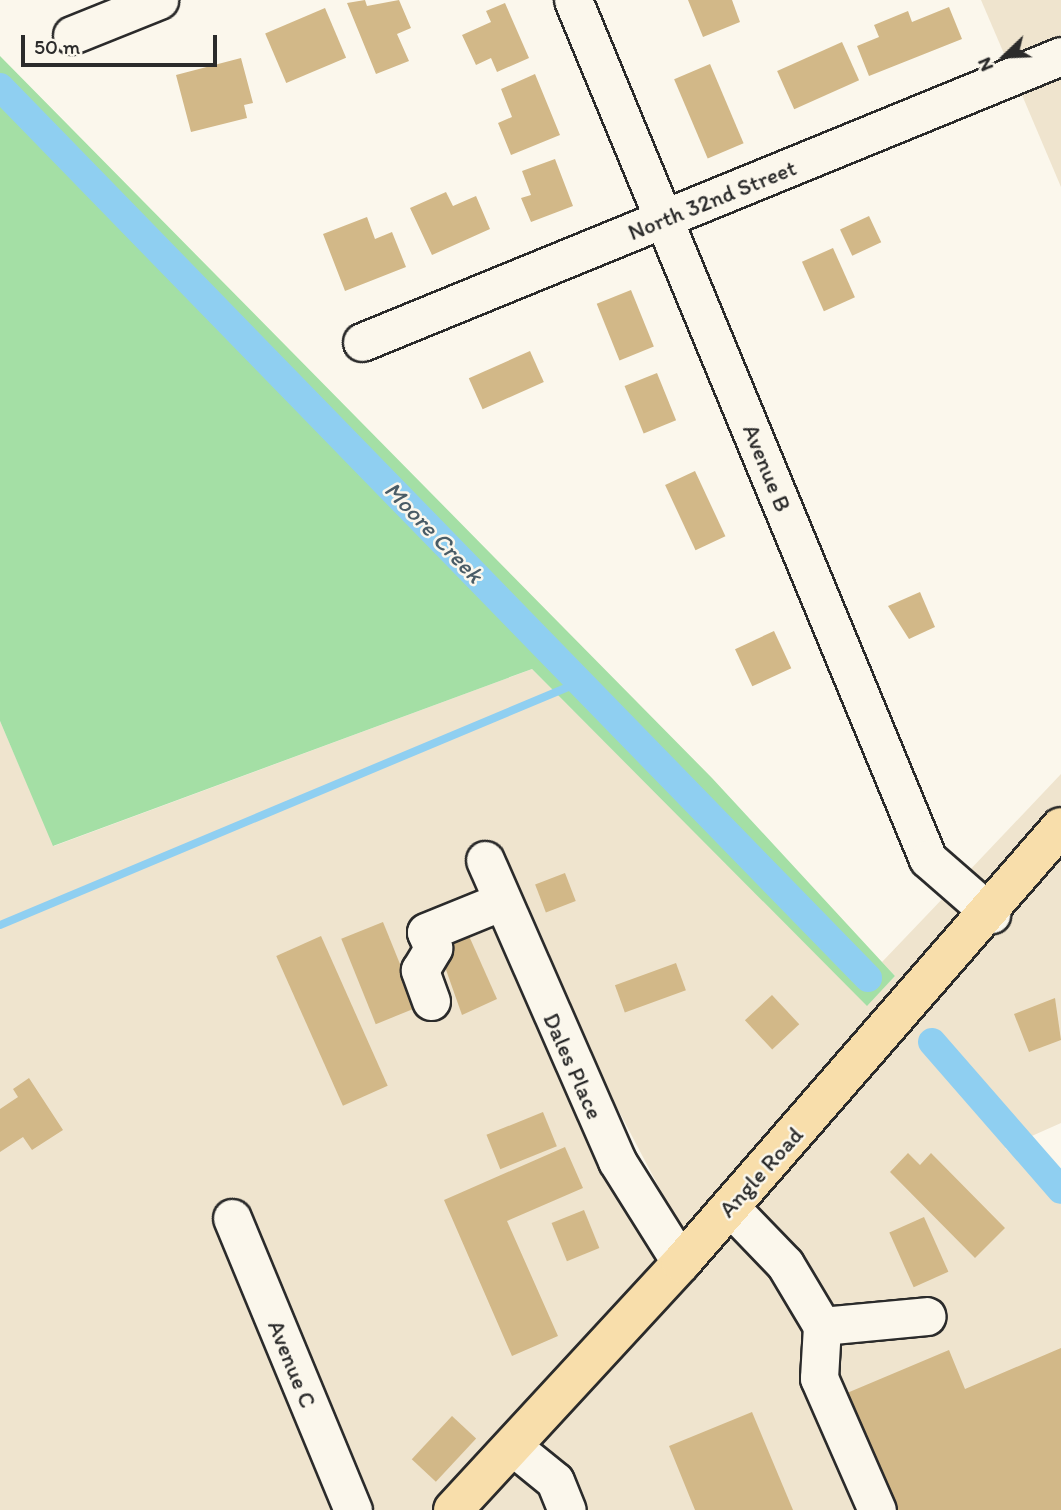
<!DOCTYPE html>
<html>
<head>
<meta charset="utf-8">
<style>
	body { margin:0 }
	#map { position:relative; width:1061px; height:1510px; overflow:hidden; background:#fbf7ec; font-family:Itim,sans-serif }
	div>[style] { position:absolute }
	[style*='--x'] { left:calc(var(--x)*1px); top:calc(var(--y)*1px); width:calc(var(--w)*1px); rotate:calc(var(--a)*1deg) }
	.built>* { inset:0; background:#efe4ce }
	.green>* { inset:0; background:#a4dfa5 }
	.stream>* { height:8px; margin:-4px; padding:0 4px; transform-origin:4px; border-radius:4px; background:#8fcff1 }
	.canal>* { height:28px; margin:-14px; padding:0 14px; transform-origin:14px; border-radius:14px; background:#8fcff1 }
	.building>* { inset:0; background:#d2b888; transform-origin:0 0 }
	.roads { filter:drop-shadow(2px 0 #2b2b2b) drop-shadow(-2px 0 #2b2b2b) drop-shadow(0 2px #2b2b2b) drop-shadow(0 -2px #2b2b2b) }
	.minor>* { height:37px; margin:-18.5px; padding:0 18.5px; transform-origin:18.5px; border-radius:18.5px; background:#fbf7ec }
	.major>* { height:38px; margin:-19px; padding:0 19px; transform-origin:19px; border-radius:19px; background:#f8deab }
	span { translate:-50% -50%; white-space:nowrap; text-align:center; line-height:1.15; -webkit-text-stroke:5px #fbf7ec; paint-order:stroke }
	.street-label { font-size:23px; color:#2b2b2b }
	.water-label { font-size:24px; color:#495c66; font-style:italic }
	.north { position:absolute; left:970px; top:21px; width:70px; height:70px; -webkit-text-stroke:5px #fbf7ec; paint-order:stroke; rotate:247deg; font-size:19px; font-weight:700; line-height:28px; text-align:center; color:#2b2b2b }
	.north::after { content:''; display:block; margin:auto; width:24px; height:32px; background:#2b2b2b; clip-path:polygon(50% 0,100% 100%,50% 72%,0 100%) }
	.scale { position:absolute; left:21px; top:35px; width:196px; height:32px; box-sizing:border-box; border:4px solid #2b2b2b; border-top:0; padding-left:9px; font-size:21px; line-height:24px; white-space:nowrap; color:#2b2b2b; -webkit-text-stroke:5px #fbf7ec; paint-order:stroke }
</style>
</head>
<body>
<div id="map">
	<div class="built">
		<div style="clip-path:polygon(981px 0,1061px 0,1061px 41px,1008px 63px)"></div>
		<div style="clip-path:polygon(1061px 71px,1061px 187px,1019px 88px)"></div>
		<div style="clip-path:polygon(532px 669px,867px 1005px,895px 976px,882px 962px,946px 895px,970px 916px,685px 1237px,570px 1018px,663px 1261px,434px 1510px,369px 1510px,241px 1200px,213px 1211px,336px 1510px,0 1510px,0 721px,54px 846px)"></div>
		<div style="clip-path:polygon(1061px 774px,1061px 805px,989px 893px,967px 873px)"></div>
		<div style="clip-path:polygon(1061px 849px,1061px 1123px,1005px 1148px,1061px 1200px,1061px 1510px,471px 1510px)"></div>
	</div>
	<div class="green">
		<div style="clip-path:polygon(0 56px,712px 778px,882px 962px,895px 976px,867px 1006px,532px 669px,53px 846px,0 721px)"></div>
	</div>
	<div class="stream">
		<div style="--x:0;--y:925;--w:629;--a:-22.73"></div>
	</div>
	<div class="canal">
		<div style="--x:0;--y:87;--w:1244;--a:45.75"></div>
		<div style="--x:932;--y:1042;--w:196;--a:48.9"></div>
	</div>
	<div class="building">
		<div style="clip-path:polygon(365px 0,367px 6px,399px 0,411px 28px,397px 34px,409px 61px,376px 74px,347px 3px)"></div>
		<div style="clip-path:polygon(688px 0,732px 0,740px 22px,703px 37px)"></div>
		<div style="clip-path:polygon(505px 3px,529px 58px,497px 72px,491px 58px,476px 65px,462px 35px,491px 22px,486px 11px)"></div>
		<div style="clip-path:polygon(949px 7px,962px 39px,869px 76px,857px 46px,879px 37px,874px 25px,908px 11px,912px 22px)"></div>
		<div style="left:325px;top:8px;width:54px;height:65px;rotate:67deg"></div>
		<div style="left:842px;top:42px;width:42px;height:71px;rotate:66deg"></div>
		<div style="clip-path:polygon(241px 58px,253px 103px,244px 105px,247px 118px,191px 132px,176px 75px)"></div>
		<div style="left:710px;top:64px;width:86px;height:39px;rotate:67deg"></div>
		<div style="clip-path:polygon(535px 74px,560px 135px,511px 155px,498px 123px,512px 117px,501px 89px)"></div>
		<div style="clip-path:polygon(555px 159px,573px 206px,531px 222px,521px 198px,531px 195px,522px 171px)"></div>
		<div style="clip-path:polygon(446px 192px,453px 206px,476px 196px,490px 229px,432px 255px,410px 208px)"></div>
		<div style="left:869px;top:216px;width:29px;height:32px;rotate:65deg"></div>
		<div style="clip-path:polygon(367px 217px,375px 239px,392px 232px,406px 267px,345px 291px,323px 234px)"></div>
		<div style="left:833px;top:248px;width:54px;height:34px;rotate:66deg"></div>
		<div style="left:631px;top:290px;width:61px;height:37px;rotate:68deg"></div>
		<div style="left:530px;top:351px;width:34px;height:67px;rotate:66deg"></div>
		<div style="left:657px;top:373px;width:51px;height:35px;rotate:68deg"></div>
		<div style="left:695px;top:471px;width:72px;height:33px;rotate:65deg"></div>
		<div style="clip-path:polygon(920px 592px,935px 627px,909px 639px,888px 606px)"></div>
		<div style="left:774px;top:631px;width:41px;height:43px;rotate:65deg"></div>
		<div style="left:565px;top:873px;width:30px;height:32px;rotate:69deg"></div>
		<div style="left:383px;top:922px;width:92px;height:45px;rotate:68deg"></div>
		<div style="left:321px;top:936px;width:164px;height:49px;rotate:66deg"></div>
		<div style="clip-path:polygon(469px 936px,497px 999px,462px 1015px,439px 950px)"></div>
		<div style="left:676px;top:963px;width:29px;height:65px;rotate:70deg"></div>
		<div style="left:772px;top:995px;width:40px;height:37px;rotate:47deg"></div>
		<div style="clip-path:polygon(1055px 998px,1061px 1040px,1029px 1052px,1014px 1014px)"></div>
		<div style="clip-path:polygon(29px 1078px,63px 1130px,32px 1150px,23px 1137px,0 1152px,0 1109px,18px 1097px,13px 1089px)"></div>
		<div style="left:543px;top:1112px;width:37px;height:61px;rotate:68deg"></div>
		<div style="clip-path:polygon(565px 1147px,583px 1188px,507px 1221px,558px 1336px,512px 1356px,444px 1200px)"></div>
		<div style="clip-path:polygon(908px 1153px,920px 1165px,931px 1153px,1005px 1228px,975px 1258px,890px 1172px)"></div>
		<div style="left:584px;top:1210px;width:41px;height:35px;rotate:68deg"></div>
		<div style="left:924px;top:1217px;width:60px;height:38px;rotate:66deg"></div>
		<div style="clip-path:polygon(1061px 1348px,1061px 1510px,896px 1510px,847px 1393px,949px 1350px,965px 1389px)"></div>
		<div style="clip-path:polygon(752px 1412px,793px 1510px,695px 1510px,669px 1446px)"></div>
		<div style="left:452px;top:1416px;width:33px;height:59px;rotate:43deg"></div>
	</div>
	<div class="roads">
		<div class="minor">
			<div style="--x:573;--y:0;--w:929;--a:67.55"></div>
			<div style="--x:928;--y:859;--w:84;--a:41.1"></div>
			<div style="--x:72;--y:35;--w:94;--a:-21.9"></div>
			<div style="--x:362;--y:342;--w:755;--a:-22.25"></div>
			<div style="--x:485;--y:860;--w:329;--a:66.3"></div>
			<div style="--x:617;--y:1161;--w:120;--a:57.9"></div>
			<div style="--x:431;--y:1001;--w:33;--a:-110"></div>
			<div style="--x:420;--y:970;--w:26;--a:-59"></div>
			<div style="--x:433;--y:948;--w:17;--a:-114"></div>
			<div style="--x:426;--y:932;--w:82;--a:-22.2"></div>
			<div style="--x:730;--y:1207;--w:79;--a:46"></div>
			<div style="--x:785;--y:1264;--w:72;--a:59.2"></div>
			<div style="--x:822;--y:1326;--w:52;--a:93.3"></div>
			<div style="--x:819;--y:1378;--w:144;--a:66.3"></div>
			<div style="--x:232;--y:1218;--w:316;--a:67.5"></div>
			<div style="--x:822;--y:1326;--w:105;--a:-5.4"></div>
			<div style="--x:512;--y:1446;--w:55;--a:39.1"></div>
			<div style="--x:555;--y:1481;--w:31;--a:68"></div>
		</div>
		<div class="major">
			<div style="--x:453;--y:1510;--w:336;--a:-47.3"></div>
			<div style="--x:681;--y:1263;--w:578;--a:-48.93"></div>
		</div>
	</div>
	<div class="street-label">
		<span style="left:712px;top:200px;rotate:-22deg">North 32nd Street</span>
		<span style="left:767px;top:468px;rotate:68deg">Avenue B</span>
		<span style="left:573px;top:1066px;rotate:66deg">Dales Place</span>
		<span style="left:761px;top:1172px;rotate:-48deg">Angle Road</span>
		<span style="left:292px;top:1364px;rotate:68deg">Avenue C</span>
	</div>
	<div class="water-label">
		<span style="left:434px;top:532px;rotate:46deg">Moore Creek</span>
	</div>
	<div class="north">N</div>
	<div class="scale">50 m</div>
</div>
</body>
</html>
